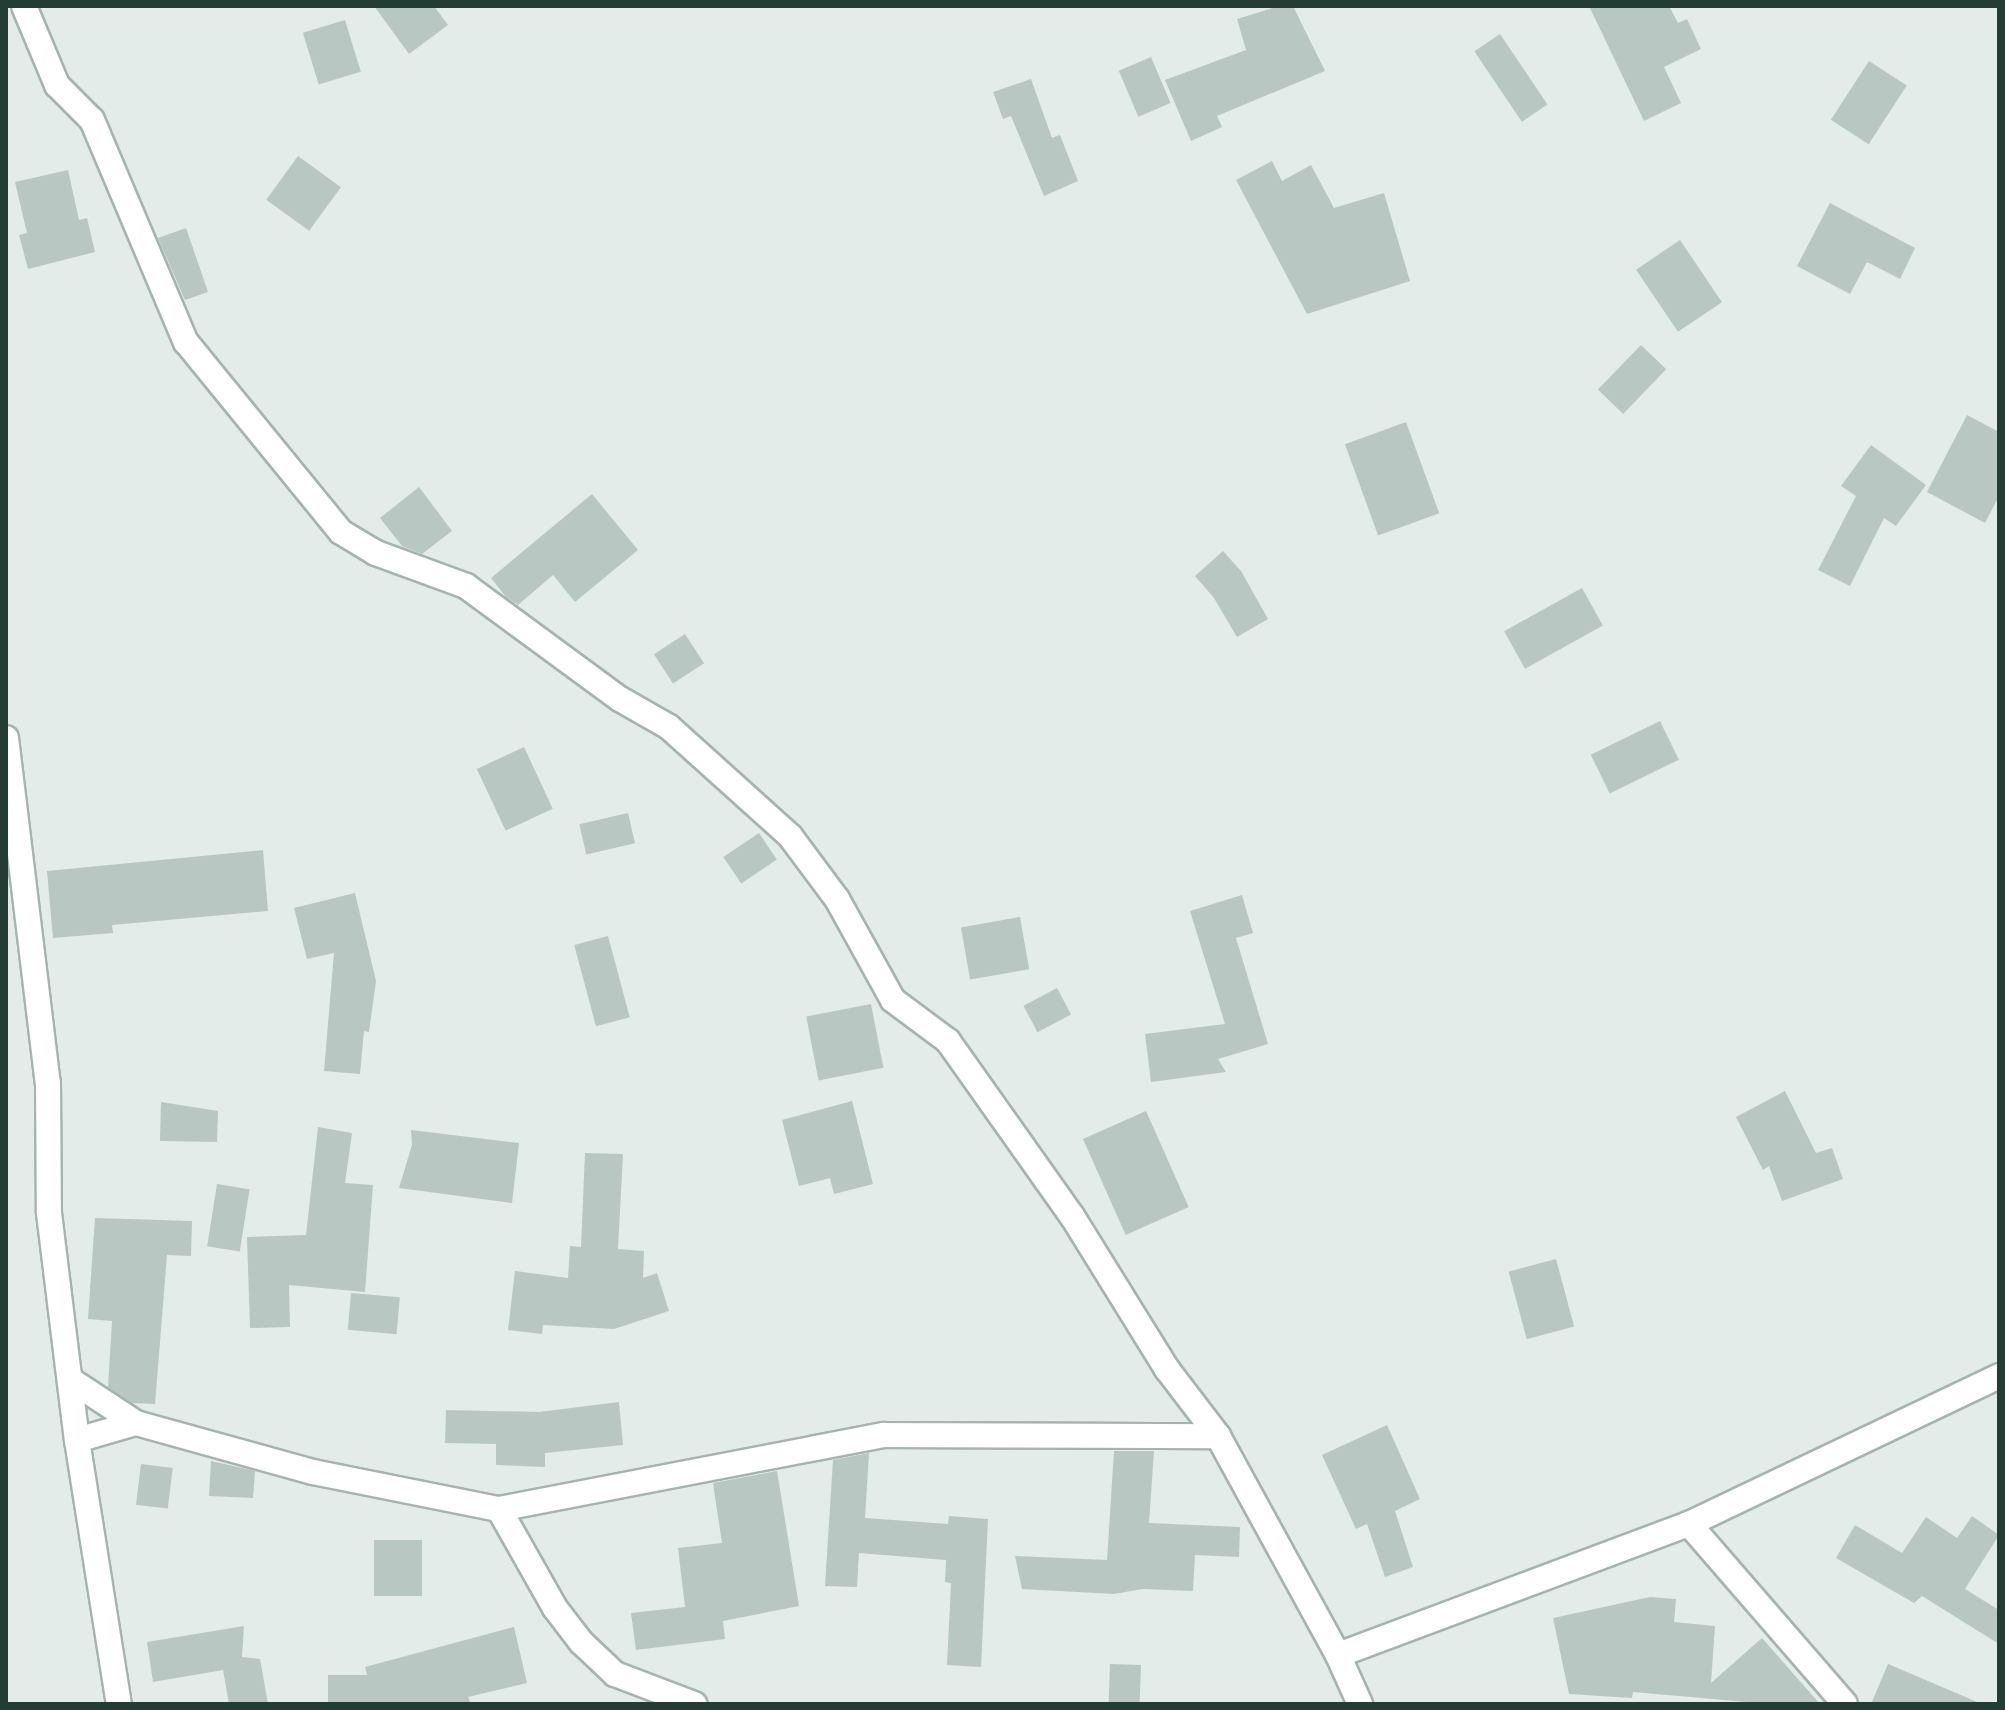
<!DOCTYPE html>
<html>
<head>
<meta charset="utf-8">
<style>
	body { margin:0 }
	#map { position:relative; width:2005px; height:1710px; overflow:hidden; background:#e3ece8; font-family:Lato,sans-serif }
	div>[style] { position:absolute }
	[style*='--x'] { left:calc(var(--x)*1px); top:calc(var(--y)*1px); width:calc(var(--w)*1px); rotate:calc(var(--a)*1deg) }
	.building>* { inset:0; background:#b8c7c1; transform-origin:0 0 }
	.roads { filter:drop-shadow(2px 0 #a6b4af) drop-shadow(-2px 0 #a6b4af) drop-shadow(0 2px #a6b4af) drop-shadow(0 -2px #a6b4af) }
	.minor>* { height:24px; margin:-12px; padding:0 12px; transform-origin:12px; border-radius:12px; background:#fff }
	span { translate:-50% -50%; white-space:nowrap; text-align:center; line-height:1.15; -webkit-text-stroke:6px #f3f9f6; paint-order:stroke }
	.frame { position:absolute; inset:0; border:8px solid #233d35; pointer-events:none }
</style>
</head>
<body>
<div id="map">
	<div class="building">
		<div style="clip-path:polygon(374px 6px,434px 6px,448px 25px,409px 54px)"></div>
		<div style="clip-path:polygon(1279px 6px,1293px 6px,1325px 71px,1217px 116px,1222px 127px,1191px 141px,1165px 80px,1246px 50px,1237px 19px)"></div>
		<div style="clip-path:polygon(1589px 6px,1669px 6px,1678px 23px,1687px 19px,1701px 49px,1664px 67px,1681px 103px,1644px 121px)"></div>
		<div style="left:345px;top:20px;width:54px;height:44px;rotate:73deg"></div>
		<div style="left:1500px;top:34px;width:85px;height:31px;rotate:56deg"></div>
		<div style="left:1151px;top:57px;width:50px;height:35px;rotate:67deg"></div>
		<div style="left:1869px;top:61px;width:45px;height:70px;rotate:33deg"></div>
		<div style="clip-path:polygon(1031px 79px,1052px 138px,1060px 135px,1078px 181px,1044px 196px,1011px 116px,1003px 119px,993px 92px)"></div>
		<div style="left:298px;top:156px;width:53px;height:54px;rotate:36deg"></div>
		<div style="clip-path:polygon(1272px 161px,1282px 181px,1311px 165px,1334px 208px,1384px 193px,1410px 281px,1307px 314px,1236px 180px)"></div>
		<div style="clip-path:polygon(68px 170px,79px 220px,87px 218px,95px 252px,28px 269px,19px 235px,27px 233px,15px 182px)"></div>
		<div style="clip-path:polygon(1830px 203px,1915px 248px,1900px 279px,1867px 262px,1850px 294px,1797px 266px)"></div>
		<div style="clip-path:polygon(186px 228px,208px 292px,185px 300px,158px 238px)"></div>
		<div style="left:1680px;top:240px;width:75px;height:53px;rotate:56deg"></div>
		<div style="left:1641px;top:345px;width:35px;height:62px;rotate:44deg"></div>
		<div style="clip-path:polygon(1967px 415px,1999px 432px,1999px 496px,1985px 523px,1927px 492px)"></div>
		<div style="left:1406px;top:422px;width:97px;height:65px;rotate:70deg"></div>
		<div style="clip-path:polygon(1871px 445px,1926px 485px,1896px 526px,1884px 518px,1850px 586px,1818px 570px,1856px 496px,1841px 486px)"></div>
		<div style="clip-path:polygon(419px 487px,452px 531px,422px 554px,402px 546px,380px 518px)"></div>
		<div style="clip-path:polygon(592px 494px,638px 550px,575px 602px,553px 575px,518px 605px,506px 597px,491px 578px)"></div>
		<div style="clip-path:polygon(1223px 551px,1241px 571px,1268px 619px,1237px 637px,1214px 598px,1195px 576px)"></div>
		<div style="left:1582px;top:588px;width:43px;height:89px;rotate:61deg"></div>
		<div style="left:685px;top:634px;width:35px;height:37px;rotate:57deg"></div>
		<div style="left:1660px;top:721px;width:43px;height:77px;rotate:64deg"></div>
		<div style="left:524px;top:747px;width:68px;height:52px;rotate:65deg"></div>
		<div style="left:628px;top:813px;width:31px;height:50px;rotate:77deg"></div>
		<div style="left:759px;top:833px;width:32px;height:43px;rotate:56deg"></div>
		<div style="clip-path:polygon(263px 850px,268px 911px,112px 925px,113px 933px,53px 938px,47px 871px)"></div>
		<div style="clip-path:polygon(355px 893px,376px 981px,369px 1032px,364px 1031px,360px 1074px,324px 1071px,334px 953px,307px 959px,294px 908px)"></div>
		<div style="clip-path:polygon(1242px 895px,1253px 933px,1236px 938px,1268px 1044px,1218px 1059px,1226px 1072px,1151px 1082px,1145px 1034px,1225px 1024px,1190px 911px)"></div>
		<div style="left:1020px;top:917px;width:53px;height:60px;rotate:80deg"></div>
		<div style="left:608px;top:936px;width:84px;height:35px;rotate:75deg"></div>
		<div style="left:1057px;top:988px;width:30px;height:38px;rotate:62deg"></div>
		<div style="left:871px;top:1004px;width:65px;height:66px;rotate:79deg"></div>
		<div style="clip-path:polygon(1785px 1091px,1816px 1153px,1832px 1148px,1843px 1179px,1782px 1201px,1769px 1166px,1763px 1170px,1736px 1117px)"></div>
		<div style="clip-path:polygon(852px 1101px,873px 1184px,834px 1194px,830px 1178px,799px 1186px,782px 1120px)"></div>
		<div style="clip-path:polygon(161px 1102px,218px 1111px,217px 1142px,160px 1141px)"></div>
		<div style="left:1146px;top:1111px;width:105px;height:69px;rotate:66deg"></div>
		<div style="clip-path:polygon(318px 1127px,352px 1133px,345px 1183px,373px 1185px,365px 1292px,289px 1285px,290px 1327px,250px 1328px,247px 1237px,306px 1235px)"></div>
		<div style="clip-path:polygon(411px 1130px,519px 1143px,512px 1203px,399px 1188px,412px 1145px)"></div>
		<div style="clip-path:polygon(585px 1153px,623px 1154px,618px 1249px,644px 1251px,643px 1278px,657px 1273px,669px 1311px,614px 1329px,543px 1325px,542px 1334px,508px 1330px,515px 1271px,568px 1278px,570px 1246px,581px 1247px)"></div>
		<div style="left:217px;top:1184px;width:33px;height:63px;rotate:9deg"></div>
		<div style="clip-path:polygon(95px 1218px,192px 1221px,191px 1256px,167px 1255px,155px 1404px,132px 1403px,108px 1387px,112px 1321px,88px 1319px)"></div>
		<div style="left:1556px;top:1259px;width:70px;height:49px;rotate:75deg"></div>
		<div style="left:351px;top:1293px;width:49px;height:37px;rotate:5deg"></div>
		<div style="clip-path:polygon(619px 1402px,623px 1445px,545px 1453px,545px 1467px,496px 1465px,496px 1444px,445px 1443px,446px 1410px,539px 1412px)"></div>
		<div style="clip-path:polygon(1387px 1425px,1420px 1499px,1395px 1511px,1413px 1567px,1385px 1577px,1367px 1524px,1356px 1529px,1322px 1455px)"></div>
		<div style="clip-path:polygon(1114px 1451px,1154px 1451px,1149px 1523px,1240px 1527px,1239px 1557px,1195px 1555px,1193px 1591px,1143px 1589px,1114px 1594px,1022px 1589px,1015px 1556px,1107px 1560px)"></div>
		<div style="clip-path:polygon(869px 1453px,865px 1518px,948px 1524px,949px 1516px,988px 1519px,981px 1667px,947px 1665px,951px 1583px,945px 1582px,946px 1560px,859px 1553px,857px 1587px,825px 1586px,833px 1460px)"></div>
		<div style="clip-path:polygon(211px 1461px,255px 1471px,253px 1498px,209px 1496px)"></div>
		<div style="left:141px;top:1464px;width:32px;height:41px;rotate:7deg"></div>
		<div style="clip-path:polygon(777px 1471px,799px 1606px,723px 1621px,725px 1639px,636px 1650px,631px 1613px,685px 1607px,678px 1548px,722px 1543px,713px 1483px)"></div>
		<div style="clip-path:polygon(1972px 1516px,1999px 1535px,1965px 1589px,1999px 1610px,1999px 1644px,1922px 1596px,1914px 1603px,1836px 1558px,1855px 1525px,1902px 1553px,1926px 1517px,1957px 1538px)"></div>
		<div style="left:374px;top:1540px;width:48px;height:56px"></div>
		<div style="clip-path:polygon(1650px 1597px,1676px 1599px,1674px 1622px,1715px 1626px,1711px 1683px,1762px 1638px,1820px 1704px,1770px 1704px,1633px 1692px,1632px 1698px,1569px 1694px,1553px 1618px)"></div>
		<div style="clip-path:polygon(244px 1626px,242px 1657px,260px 1659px,268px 1704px,229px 1704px,223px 1670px,153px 1682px,147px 1642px)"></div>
		<div style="clip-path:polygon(514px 1627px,527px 1683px,468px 1697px,471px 1704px,328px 1704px,328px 1675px,367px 1675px,365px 1667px)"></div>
		<div style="left:1110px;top:1664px;width:31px;height:40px;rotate:2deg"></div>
		<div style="clip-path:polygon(1888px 1664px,1982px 1704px,1871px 1704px)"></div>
	</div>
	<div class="roads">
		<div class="minor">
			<div style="--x:24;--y:6;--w:86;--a:67.3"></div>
			<div style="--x:57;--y:85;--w:49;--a:45"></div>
			<div style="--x:92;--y:120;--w:241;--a:67.1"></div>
			<div style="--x:186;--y:342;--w:245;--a:50.8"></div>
			<div style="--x:341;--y:532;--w:41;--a:31"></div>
			<div style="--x:376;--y:553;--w:96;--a:20.1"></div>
			<div style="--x:466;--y:586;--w:191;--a:36.3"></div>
			<div style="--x:620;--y:699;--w:56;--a:29.7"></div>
			<div style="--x:669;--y:727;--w:163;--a:42"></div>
			<div style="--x:790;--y:836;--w:79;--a:53.3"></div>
			<div style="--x:837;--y:899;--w:115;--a:61"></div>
			<div style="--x:893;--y:1000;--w:69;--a:36.7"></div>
			<div style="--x:948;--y:1041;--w:214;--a:54.7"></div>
			<div style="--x:1072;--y:1216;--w:180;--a:58.2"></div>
			<div style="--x:1167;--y:1369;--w:84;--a:52.7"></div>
			<div style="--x:1218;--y:1436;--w:250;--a:61.3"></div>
			<div style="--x:1338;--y:1655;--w:54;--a:65.8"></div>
			<div style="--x:6;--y:738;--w:348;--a:83.1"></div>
			<div style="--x:48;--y:1083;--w:130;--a:89.6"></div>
			<div style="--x:49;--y:1213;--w:229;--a:83"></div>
			<div style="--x:77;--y:1440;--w:267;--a:81"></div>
			<div style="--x:72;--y:1381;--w:77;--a:33.3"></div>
			<div style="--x:136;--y:1423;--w:184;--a:15.5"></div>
			<div style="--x:313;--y:1472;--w:190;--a:11.3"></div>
			<div style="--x:499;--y:1509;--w:392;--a:-10.9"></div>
			<div style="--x:884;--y:1435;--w:334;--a:0.2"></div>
			<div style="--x:77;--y:1440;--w:61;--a:-16.1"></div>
			<div style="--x:499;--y:1509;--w:114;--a:60.5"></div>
			<div style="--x:555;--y:1608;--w:43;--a:52.6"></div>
			<div style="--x:581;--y:1642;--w:47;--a:43.3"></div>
			<div style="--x:615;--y:1674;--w:85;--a:20.8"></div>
			<div style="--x:1689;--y:1524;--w:238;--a:49.1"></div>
			<div style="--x:1338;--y:1655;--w:375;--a:-20.5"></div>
			<div style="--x:1689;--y:1524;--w:344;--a:-25.5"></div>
		</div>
	</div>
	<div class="frame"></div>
</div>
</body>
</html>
